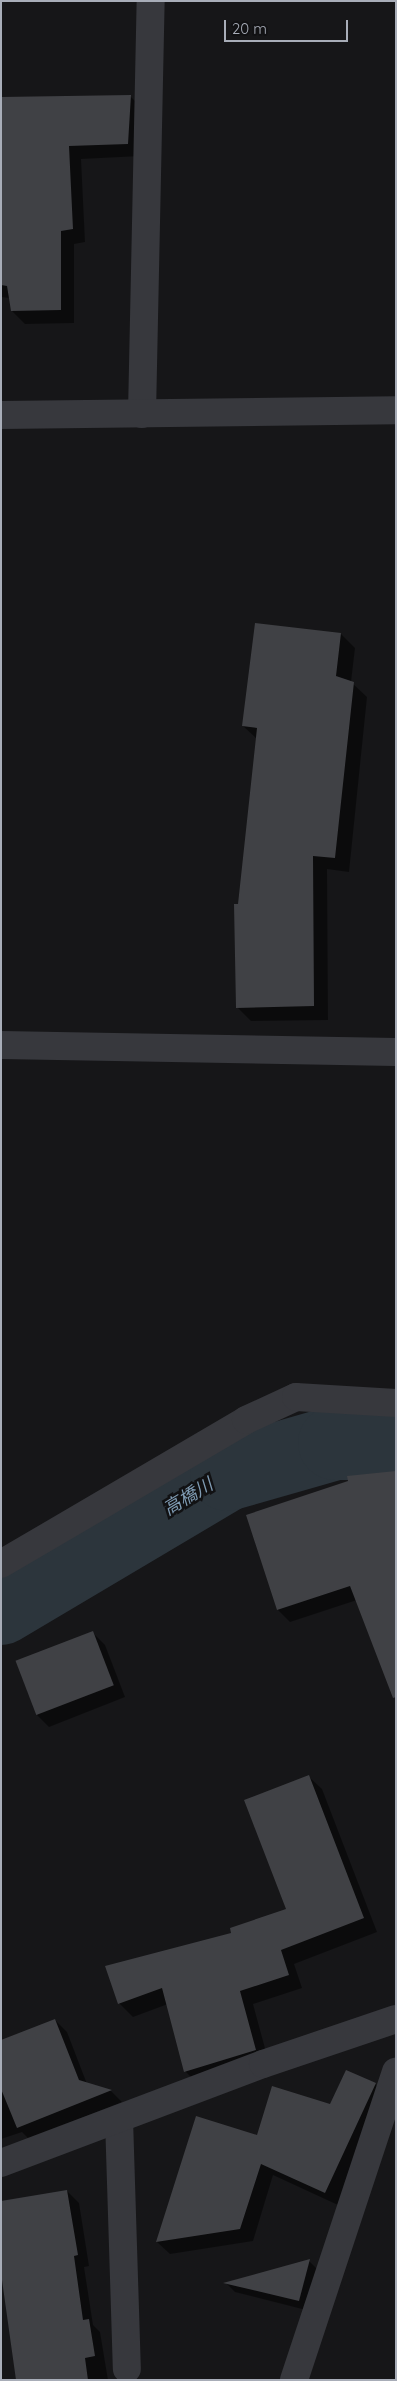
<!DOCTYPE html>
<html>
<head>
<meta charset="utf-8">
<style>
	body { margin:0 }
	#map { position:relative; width:397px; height:2381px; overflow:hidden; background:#161618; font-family:Quicksand,"Noto Sans JP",sans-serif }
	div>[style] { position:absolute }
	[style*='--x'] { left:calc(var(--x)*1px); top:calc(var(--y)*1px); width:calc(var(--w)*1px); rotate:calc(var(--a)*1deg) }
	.shadow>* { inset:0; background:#0007 }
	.river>* { height:74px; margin:-37px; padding:0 37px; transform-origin:37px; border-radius:37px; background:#2c353c }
	.building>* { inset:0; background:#404145; transform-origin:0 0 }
	.minor>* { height:28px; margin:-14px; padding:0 14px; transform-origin:14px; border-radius:14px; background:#37383d }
	.tertiary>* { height:28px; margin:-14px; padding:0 14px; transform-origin:14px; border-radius:14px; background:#37383d }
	span { translate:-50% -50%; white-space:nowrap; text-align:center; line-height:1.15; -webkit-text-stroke:5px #111113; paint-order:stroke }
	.water-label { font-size:18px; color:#7f9bb3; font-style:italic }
	.frame { position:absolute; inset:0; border:2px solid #a8adb8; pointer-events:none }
	.scale { position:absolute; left:224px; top:20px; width:124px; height:22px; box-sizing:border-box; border:2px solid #a8adb8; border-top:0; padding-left:6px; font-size:15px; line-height:18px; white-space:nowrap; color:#a8adb8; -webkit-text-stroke:4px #111113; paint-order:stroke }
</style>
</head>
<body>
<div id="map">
	<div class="shadow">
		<div style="clip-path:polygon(130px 96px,144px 110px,141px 156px,81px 159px,85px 242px,74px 244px,74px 323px,25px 324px,12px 311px,10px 298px,1px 297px,1px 99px)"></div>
		<div style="clip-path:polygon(341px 634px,355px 648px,351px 682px,367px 697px,349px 872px,327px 869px,328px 1020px,251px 1021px,237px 1007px,240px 905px,257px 739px,243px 726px)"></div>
		<div style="clip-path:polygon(396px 1472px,357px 1600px,290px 1622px,278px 1610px,247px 1516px)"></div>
		<div style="clip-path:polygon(93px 1633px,105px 1645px,125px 1697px,49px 1727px,37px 1715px)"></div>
		<div style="clip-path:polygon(308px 1776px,322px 1789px,377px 1932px,294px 1964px,302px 1988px,253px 2004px,269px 2063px,199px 2085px,185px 2071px,168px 2004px,133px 2017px,119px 2003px,233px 1934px,288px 1910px)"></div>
		<div style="clip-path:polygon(55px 2020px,67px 2032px,87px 2084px,111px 2091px,122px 2102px,29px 2139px,22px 2132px,1px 2139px,1px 2042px)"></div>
		<div style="clip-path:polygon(375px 2084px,387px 2097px,338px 2205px,273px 2175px,253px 2241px,170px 2254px,157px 2242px,196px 2118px,258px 2137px)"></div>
		<div style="clip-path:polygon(67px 2191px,79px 2203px,89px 2266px,84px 2267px,93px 2325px,100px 2332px,108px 2380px,17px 2380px)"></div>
		<div style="clip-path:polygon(309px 2261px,319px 2271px,310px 2311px,235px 2292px,226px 2283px)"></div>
	</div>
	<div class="river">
		<div style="--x:1;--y:1608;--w:263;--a:-30.7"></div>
		<div style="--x:227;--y:1474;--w:112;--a:-16"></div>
		<div style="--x:335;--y:1443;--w:61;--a:0"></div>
	</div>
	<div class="building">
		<div style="clip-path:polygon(131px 95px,128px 144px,69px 146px,73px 229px,61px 231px,61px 310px,11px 311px,7px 286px,1px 285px,1px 97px)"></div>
		<div style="clip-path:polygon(255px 623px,341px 633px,336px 676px,354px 682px,335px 858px,313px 856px,314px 1006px,236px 1008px,234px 904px,238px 904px,257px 728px,242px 726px)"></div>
		<div style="clip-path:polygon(396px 1471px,396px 1697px,393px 1698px,350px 1586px,277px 1610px,246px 1515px,348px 1481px,347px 1476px)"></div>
		<div style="left:93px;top:1631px;width:58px;height:83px;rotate:69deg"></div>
		<div style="clip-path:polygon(309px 1775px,364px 1918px,281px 1950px,289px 1975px,240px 1991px,256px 2050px,184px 2072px,162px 1988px,118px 2004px,105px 1966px,231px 1933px,230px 1928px,286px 1909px,244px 1800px)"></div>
		<div style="clip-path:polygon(55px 2019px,79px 2080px,112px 2090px,17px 2128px,1px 2089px,1px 2040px)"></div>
		<div style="clip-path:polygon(346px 2070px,376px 2083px,325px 2193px,261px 2164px,240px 2229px,156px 2242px,196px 2116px,257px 2135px,272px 2086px,330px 2104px)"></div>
		<div style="clip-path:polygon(67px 2190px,78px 2255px,74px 2256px,83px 2320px,89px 2319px,95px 2356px,85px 2358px,88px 2380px,16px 2380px,1px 2273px,1px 2201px)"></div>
		<div style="clip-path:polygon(310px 2259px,299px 2301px,223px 2283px)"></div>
	</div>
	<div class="minor">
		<div style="--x:142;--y:414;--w:413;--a:-88.8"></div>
		<div style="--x:1;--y:1045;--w:395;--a:1"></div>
		<div style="--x:1;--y:1564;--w:284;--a:-30.4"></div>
		<div style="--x:246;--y:1420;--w:55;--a:-24.7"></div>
		<div style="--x:296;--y:1397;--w:100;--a:3.4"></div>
		<div style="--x:119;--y:2119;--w:250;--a:88.2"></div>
		<div style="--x:1;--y:2163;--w:280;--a:-20.7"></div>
		<div style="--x:263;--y:2064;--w:140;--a:-18.7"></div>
		<div style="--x:294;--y:2380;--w:325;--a:-71.7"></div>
	</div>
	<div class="tertiary">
		<div style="--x:1;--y:415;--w:395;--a:-0.7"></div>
	</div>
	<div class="water-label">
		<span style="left:188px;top:1497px;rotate:-31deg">高橋川</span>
	</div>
	<div class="frame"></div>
	<div class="scale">20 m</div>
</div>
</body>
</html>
